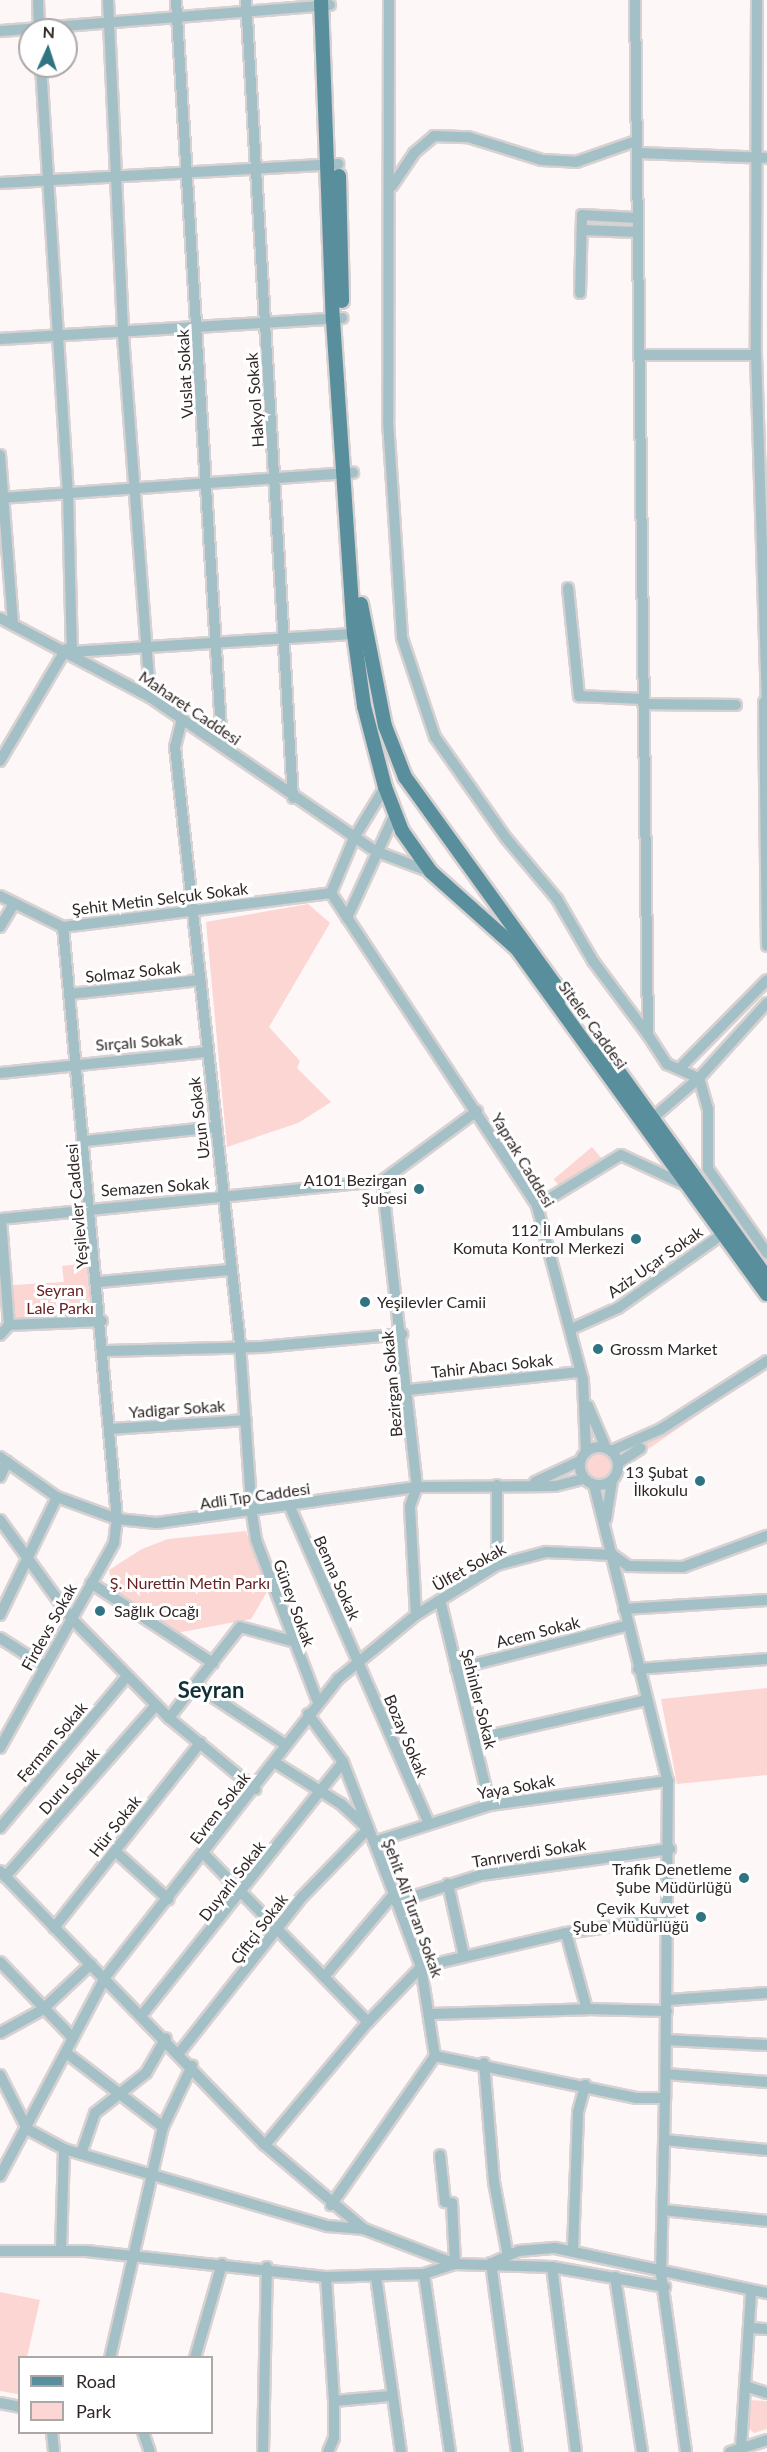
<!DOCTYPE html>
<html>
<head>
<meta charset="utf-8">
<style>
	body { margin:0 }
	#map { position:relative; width:767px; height:2452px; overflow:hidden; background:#fdf7f7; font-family:Lato,sans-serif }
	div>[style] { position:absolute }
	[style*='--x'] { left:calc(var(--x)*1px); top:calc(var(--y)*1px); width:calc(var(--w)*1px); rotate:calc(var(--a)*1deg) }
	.green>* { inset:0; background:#fcd6d3; transform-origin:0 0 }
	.round { border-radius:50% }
	.roads { filter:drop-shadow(2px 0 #d8d1d1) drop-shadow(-2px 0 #d8d1d1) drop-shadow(0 2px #d8d1d1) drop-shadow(0 -2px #d8d1d1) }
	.minor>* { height:10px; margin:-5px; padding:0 5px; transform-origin:5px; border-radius:5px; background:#a4c0c7 }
	.minor>.ring { margin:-5px; padding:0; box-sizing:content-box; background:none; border:10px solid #a4c0c7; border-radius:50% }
	.major>* { height:14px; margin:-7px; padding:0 7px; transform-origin:7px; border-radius:7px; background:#598f9d }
	.dots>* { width:16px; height:16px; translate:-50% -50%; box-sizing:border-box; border:3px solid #fff; border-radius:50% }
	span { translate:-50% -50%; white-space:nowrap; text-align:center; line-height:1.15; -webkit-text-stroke:6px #fff; paint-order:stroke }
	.street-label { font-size:16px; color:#302626 }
	.poi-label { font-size:16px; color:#302626 }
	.right { translate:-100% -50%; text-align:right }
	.left { translate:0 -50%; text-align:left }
	.park-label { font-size:16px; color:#682122 }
	.district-label { font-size:22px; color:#103038; font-weight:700 }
	.legend { position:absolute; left:18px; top:2356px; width:195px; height:78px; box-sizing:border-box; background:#fff; border:2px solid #aca8a8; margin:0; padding:8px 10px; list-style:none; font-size:18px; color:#302626 }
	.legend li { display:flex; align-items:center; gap:12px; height:30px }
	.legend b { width:30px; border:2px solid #aca8a8 }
	.north { position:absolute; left:18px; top:18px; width:60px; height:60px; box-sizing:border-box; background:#fff; border:2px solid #aca8a8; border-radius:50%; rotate:3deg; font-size:16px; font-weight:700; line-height:24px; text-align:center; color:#302626 }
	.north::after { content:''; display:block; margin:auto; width:21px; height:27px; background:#307484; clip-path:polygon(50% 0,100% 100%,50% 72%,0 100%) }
</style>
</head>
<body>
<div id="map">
	<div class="green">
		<div style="clip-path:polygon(308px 904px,330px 923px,269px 1027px,300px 1061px,297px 1068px,331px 1102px,298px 1123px,227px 1147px,206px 922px)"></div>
		<div style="left:592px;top:1147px;width:16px;height:50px;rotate:50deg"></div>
		<div style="clip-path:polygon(87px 1263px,91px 1316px,18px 1319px,14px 1314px,13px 1285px,64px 1282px,62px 1266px)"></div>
		<div style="clip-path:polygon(766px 1365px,767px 1367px,634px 1459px,631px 1452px)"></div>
		<div class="round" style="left:585px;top:1453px;width:26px;height:26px"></div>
		<div style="clip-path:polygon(246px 1531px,268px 1590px,251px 1619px,176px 1633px,113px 1592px,109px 1570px,142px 1549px,168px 1539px)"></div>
		<div style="clip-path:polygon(767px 1688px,767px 1775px,677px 1784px,661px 1699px)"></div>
		<div style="clip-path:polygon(0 2292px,40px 2300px,27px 2357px,20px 2358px,18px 2394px,0 2391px)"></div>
		<div style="clip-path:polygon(748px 2400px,767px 2401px,767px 2429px,754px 2433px,745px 2425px)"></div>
	</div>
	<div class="roads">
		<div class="minor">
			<div style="--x:38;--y:0;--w:30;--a:88"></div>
			<div style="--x:108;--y:0;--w:335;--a:87.4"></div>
			<div style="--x:123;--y:335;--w:363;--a:85.7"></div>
			<div style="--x:176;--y:0;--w:747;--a:86.47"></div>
			<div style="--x:246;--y:0;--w:799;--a:86.63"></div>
			<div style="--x:389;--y:0;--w:421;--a:90.1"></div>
			<div style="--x:388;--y:421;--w:217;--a:86.3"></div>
			<div style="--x:402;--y:638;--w:104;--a:71.6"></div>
			<div style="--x:435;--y:737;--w:123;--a:54.9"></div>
			<div style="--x:506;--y:838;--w:80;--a:50.1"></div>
			<div style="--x:557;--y:899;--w:72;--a:59.9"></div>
			<div style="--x:593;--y:961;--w:92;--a:53.4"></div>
			<div style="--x:635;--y:0;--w:1035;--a:89.28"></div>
			<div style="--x:648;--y:1035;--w:35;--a:57"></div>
			<div style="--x:667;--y:1064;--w:35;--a:24"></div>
			<div style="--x:699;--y:1078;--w:60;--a:139.1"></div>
			<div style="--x:757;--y:0;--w:355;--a:90.2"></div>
			<div style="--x:756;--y:355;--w:347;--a:88.2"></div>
			<div style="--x:0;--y:31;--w:331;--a:-4.5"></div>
			<div style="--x:41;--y:66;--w:428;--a:86.4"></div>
			<div style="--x:68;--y:493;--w:159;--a:88.6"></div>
			<div style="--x:72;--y:652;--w:283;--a:-3.7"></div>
			<div style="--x:637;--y:153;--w:128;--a:2.2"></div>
			<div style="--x:0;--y:183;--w:339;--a:-3.2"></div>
			<div style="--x:392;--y:186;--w:40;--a:-56"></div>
			<div style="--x:414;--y:153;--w:26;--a:-40"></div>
			<div style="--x:434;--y:136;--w:34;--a:2"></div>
			<div style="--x:468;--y:137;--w:77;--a:17.3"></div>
			<div style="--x:542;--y:160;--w:34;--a:3"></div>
			<div style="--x:576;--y:162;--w:64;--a:-19.3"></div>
			<div style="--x:582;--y:230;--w:56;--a:2"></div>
			<div style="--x:580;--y:293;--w:78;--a:-88.5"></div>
			<div style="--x:582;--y:215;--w:55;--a:3.1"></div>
			<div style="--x:0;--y:339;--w:343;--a:-3.5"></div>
			<div style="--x:639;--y:355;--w:117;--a:0"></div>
			<div style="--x:0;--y:455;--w:169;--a:85.6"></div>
			<div style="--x:0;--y:498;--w:354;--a:-4.1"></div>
			<div style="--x:568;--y:588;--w:109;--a:84.2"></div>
			<div style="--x:579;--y:696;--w:64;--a:2.7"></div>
			<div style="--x:0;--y:618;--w:170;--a:27.8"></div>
			<div style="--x:150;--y:697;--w:273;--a:34.4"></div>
			<div style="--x:375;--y:851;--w:60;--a:20.6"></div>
			<div style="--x:764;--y:702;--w:244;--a:89.3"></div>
			<div style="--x:643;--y:704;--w:93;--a:0.6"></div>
			<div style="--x:182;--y:719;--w:29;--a:104"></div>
			<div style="--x:175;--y:747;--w:601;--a:83.79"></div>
			<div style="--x:240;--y:1344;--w:170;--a:86"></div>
			<div style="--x:252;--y:1514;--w:26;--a:81"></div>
			<div style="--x:256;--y:1540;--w:171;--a:69.1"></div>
			<div style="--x:0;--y:761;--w:130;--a:-59.5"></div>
			<div style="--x:331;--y:893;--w:375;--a:56.6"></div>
			<div style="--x:537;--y:1206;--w:180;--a:75.2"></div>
			<div style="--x:583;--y:1380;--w:71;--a:87.6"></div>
			<div style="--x:331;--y:893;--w:60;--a:-67.3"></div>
			<div style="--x:354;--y:838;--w:60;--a:-58.7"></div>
			<div style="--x:0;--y:896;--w:70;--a:26.2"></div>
			<div style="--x:63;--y:927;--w:270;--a:-7.2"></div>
			<div style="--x:347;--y:918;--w:117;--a:-65.2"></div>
			<div style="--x:0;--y:927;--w:26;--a:-59"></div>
			<div style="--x:70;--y:994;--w:131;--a:-6.1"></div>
			<div style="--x:767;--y:1003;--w:101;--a:132.2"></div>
			<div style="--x:699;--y:1078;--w:32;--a:74"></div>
			<div style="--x:708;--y:1109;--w:60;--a:90"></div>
			<div style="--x:708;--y:1169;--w:103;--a:54.9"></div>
			<div style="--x:681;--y:1067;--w:122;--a:-45.3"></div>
			<div style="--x:0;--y:1073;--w:207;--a:-5.8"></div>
			<div style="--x:86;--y:1141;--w:131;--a:-6.1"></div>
			<div style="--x:537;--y:1206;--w:98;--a:-31.3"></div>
			<div style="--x:621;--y:1155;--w:72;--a:24.8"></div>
			<div style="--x:0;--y:1219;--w:384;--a:-5.7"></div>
			<div style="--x:1;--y:1219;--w:106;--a:85.7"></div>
			<div style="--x:99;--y:1282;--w:131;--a:-5.3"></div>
			<div style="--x:571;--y:1329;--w:51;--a:-24.1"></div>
			<div style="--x:618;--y:1308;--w:130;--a:-35.3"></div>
			<div style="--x:0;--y:1335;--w:13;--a:-48"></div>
			<div style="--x:9;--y:1325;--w:93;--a:-2.5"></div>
			<div style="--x:106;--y:1351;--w:156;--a:-1.5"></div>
			<div style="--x:262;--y:1347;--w:141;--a:-5.3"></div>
			<div style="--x:408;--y:1390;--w:173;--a:-6"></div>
			<div style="--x:588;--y:1406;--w:46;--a:66.8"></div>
			<div style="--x:111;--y:1429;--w:135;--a:-3.8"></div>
			<div class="ring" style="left:580px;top:1447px;width:28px;height:28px"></div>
			<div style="--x:611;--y:1451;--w:55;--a:-23.7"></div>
			<div style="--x:661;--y:1429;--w:126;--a:-32.7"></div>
			<div style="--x:0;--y:1457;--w:70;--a:35.1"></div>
			<div style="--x:57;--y:1497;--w:64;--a:20.1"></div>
			<div style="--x:117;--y:1519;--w:40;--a:5.7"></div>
			<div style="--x:157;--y:1523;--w:262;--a:-7.9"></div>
			<div style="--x:417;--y:1487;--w:138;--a:-0.4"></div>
			<div style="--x:555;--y:1486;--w:30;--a:-14"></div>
			<div style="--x:618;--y:1463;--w:27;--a:-33"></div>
			<div style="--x:0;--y:1477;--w:17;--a:-65"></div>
			<div style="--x:535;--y:1482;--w:50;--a:-25"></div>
			<div style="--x:594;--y:1485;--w:305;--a:76"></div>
			<div style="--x:668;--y:1781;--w:317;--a:90.5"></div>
			<div style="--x:290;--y:1507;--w:344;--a:66.3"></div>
			<div style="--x:606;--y:1519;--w:38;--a:-81"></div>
			<div style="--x:0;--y:1520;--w:121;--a:54.1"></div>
			<div style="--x:71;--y:1618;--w:140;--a:45.6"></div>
			<div style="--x:169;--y:1718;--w:112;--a:39.5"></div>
			<div style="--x:613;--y:1555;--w:19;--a:36"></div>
			<div style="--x:628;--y:1566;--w:55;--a:1"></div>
			<div style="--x:683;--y:1567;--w:90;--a:-20.3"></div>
			<div style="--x:497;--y:1565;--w:80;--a:-90"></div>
			<div style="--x:91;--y:1583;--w:146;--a:33.3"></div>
			<div style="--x:440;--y:1600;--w:211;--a:76.3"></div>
			<div style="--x:624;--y:1609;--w:143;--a:-3.6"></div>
			<div style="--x:0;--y:1615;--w:131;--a:-64.2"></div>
			<div style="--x:416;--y:1615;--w:109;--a:-93.2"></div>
			<div style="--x:410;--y:1506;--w:20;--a:-70"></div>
			<div style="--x:417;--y:1487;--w:308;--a:-96.5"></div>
			<div style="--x:382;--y:1181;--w:118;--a:-36.4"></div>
			<div style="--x:0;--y:1638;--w:52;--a:32.5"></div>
			<div style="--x:456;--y:1669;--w:178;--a:-14.3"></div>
			<div style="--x:638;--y:1669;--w:129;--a:-4.4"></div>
			<div style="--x:198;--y:1687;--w:105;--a:33.4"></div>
			<div style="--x:308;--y:1714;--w:59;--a:53.9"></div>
			<div style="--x:343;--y:1762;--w:142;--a:68.9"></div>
			<div style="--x:394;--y:1894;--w:78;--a:69.7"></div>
			<div style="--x:421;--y:1967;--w:90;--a:81.1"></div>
			<div style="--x:435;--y:2056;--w:182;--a:124.9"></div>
			<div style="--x:169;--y:1718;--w:115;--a:-52"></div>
			<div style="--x:240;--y:1627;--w:54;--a:15.1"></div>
			<div style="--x:475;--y:1739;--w:175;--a:-12.8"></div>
			<div style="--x:0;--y:1748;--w:235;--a:-60.9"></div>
			<div style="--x:114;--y:1543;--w:24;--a:-83"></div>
			<div style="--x:117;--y:1519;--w:594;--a:-95.21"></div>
			<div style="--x:0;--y:1828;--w:198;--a:-50.1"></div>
			<div style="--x:374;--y:1842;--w:122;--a:-17.7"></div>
			<div style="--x:490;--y:1805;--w:180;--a:-7.7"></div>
			<div style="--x:115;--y:1851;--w:72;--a:42.2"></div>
			<div style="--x:204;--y:1854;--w:235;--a:45.7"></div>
			<div style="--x:368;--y:2022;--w:76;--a:-46.1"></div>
			<div style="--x:421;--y:1967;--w:149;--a:-13.2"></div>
			<div style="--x:566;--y:1933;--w:104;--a:-8.3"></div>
			<div style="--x:0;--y:1871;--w:381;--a:46"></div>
			<div style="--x:265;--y:2145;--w:130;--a:40.3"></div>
			<div style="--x:364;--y:2229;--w:97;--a:21"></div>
			<div style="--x:455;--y:2264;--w:97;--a:1.8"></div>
			<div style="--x:552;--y:2267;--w:115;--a:10"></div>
			<div style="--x:5;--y:1877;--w:229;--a:-48.7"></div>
			<div style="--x:448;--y:1884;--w:74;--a:77.5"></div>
			<div style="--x:396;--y:1902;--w:89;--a:-17.6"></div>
			<div style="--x:481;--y:1875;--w:191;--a:-7.8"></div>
			<div style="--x:54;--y:1928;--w:236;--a:-51.7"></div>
			<div style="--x:566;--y:1933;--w:79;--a:74.6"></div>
			<div style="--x:587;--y:2009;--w:80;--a:1.4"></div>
			<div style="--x:0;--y:1962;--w:105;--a:46.2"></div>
			<div style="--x:324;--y:1977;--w:109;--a:-49.9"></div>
			<div style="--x:669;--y:2000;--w:98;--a:-4.1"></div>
			<div style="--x:432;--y:2014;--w:155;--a:-1.8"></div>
			<div style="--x:142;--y:2015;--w:323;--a:-51.5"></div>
			<div style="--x:0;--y:2033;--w:48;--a:-28.7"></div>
			<div style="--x:42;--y:2010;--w:67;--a:-43.2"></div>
			<div style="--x:667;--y:2040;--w:100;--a:2.9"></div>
			<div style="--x:180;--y:2052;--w:197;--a:-51.8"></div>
			<div style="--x:302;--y:1897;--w:95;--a:-45.9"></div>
			<div style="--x:368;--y:1829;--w:37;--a:-137"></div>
			<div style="--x:341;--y:1804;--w:79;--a:-147.9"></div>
			<div style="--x:69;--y:2055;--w:118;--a:37.5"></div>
			<div style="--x:435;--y:2056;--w:205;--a:11.8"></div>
			<div style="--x:636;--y:2098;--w:29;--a:0"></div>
			<div style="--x:665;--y:2098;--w:176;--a:91.3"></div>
			<div style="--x:661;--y:2274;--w:180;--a:82"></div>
			<div style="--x:484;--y:2063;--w:119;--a:85.2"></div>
			<div style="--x:494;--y:2182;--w:75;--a:79.3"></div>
			<div style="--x:666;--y:2074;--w:101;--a:4.5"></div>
			<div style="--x:0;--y:2075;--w:60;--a:63.4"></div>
			<div style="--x:27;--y:2129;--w:42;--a:28.4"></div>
			<div style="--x:64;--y:2149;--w:275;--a:16.3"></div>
			<div style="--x:328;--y:2226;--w:36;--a:5"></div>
			<div style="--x:665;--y:2140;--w:102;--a:5.6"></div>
			<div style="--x:265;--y:2145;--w:160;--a:-50.1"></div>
			<div style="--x:81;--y:2154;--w:43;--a:-71.1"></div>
			<div style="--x:95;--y:2113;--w:65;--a:-38.1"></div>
			<div style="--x:146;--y:2073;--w:40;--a:-60.3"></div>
			<div style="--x:0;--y:2176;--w:226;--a:-62.1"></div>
			<div style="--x:106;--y:1976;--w:377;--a:-52"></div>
			<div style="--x:338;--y:1679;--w:101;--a:-39.4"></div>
			<div style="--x:416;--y:1615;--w:95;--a:-31.7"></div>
			<div style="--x:497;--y:1565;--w:51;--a:-14.9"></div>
			<div style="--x:546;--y:1552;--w:67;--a:2.6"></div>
			<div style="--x:663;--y:2210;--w:105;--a:6"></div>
			<div style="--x:61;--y:2250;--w:101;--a:-88.3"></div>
			<div style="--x:573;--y:2250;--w:138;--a:-87.9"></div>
			<div style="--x:578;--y:2112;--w:28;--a:-75"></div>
			<div style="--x:0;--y:2251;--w:86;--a:0"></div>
			<div style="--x:86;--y:2251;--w:241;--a:6.2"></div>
			<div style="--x:326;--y:2277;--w:98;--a:-1.8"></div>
			<div style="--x:424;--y:2274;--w:33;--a:-18"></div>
			<div style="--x:455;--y:2264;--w:61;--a:-92.8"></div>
			<div style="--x:452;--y:2203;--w:7;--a:-172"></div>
			<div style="--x:445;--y:2202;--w:47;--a:-96.1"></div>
			<div style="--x:494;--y:2262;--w:27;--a:-24"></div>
			<div style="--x:519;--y:2251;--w:36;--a:-5"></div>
			<div style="--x:555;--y:2248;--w:217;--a:12"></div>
			<div style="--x:491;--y:2263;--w:191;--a:82.2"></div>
			<div style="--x:552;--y:2267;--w:187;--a:82.6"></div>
			<div style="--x:424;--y:2274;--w:180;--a:81.7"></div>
			<div style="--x:326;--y:2277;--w:124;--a:86.3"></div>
			<div style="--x:334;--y:2401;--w:37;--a:90"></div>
			<div style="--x:334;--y:2438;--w:15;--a:113"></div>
			<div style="--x:376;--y:2277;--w:177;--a:81.9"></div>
			<div style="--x:615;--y:2277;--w:177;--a:81.2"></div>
			<div style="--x:751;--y:2328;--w:16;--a:4"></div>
			<div style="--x:110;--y:2358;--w:237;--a:-77.1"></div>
			<div style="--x:163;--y:2127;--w:68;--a:-64.6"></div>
			<div style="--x:195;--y:2358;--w:98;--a:-74"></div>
			<div style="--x:745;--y:2386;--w:23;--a:18"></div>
			<div style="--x:334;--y:2401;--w:56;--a:-5.1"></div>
			<div style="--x:0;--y:2403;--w:20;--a:11"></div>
			<div style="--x:52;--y:2432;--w:20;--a:84"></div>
			<div style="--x:143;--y:2432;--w:21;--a:71"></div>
			<div style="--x:741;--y:2448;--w:156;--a:-86.3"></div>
			<div style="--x:263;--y:2452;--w:185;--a:-88.8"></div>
			<div style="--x:730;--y:2452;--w:39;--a:-18"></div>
		</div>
		<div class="major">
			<div style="--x:321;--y:0;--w:320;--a:87.9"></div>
			<div style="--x:333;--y:320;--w:315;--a:86.2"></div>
			<div style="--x:354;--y:634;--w:73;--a:82.1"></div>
			<div style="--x:364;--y:706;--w:84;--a:75.5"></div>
			<div style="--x:385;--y:787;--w:47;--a:68.9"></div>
			<div style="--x:402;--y:831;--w:50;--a:54.7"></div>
			<div style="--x:431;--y:872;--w:115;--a:41.8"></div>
			<div style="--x:517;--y:949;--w:426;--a:54.1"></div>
			<div style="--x:339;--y:176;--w:125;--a:88.6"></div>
			<div style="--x:361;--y:604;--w:124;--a:78.9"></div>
			<div style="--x:385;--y:726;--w:55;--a:68.6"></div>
			<div style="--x:405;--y:777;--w:270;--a:54.2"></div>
			<div style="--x:601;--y:1047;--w:281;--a:54.3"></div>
		</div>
	</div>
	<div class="dots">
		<div style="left:419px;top:1189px;background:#307484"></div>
		<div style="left:636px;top:1239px;background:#307484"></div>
		<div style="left:365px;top:1302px;background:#307484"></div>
		<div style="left:598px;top:1349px;background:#307484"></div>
		<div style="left:700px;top:1481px;background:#307484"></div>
		<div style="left:100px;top:1611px;background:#307484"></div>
		<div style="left:744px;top:1878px;background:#307484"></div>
		<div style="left:701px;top:1917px;background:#307484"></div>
	</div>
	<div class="street-label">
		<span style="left:185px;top:374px;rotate:-93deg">Vuslat Sokak</span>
		<span style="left:255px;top:400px;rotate:-94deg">Hakyol Sokak</span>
		<span style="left:190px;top:708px;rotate:34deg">Maharet Caddesi</span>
		<span style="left:160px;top:899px;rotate:-7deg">Şehit Metin Selçuk Sokak</span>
		<span style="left:133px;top:972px;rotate:-6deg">Solmaz Sokak</span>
		<span style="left:593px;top:1025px;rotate:54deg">Siteler Caddesi</span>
		<span style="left:139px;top:1042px;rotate:-4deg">Sırçalı Sokak</span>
		<span style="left:199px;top:1118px;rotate:-97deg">Uzun Sokak</span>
		<span style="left:523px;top:1160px;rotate:59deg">Yaprak Caddesi</span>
		<span style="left:155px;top:1187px;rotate:-4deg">Semazen Sokak</span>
		<span style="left:77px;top:1206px;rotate:-95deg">Yeşilevler Caddesi</span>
		<span style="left:655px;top:1262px;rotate:-35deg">Aziz Uçar Sokak</span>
		<span style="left:492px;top:1366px;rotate:-6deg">Tahir Abacı Sokak</span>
		<span style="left:392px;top:1384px;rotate:-95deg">Bezirgan Sokak</span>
		<span style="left:177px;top:1409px;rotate:-4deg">Yadigar Sokak</span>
		<span style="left:255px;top:1496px;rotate:-8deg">Adli Tıp Caddesi</span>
		<span style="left:469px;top:1567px;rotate:-29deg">Ülfet Sokak</span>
		<span style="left:337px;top:1578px;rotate:66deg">Benna Sokak</span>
		<span style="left:294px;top:1603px;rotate:70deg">Güney Sokak</span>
		<span style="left:49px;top:1627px;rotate:-61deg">Firdevs Sokak</span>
		<span style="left:538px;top:1632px;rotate:-14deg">Acem Sokak</span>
		<span style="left:479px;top:1699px;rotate:76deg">Şehinler Sokak</span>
		<span style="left:406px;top:1736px;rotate:67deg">Bozay Sokak</span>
		<span style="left:52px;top:1742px;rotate:-50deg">Ferman Sokak</span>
		<span style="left:69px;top:1781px;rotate:-49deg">Duru Sokak</span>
		<span style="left:516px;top:1787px;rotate:-10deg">Yaya Sokak</span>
		<span style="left:220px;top:1808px;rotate:-52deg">Evren Sokak</span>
		<span style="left:115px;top:1826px;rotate:-52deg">Hür Sokak</span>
		<span style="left:529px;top:1853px;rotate:-9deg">Tanrıverdi Sokak</span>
		<span style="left:232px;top:1881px;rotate:-52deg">Duyarlı Sokak</span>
		<span style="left:413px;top:1908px;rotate:70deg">Şehit Ali Turan Sokak</span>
		<span style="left:259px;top:1929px;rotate:-53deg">Çiftçi Sokak</span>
	</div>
	<div class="poi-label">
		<span class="right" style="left:407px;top:1189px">A101 Bezirgan<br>Şubesi</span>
		<span class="right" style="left:624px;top:1239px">112 İl Ambulans<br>Komuta Kontrol Merkezi</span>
		<span class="left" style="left:377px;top:1302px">Yeşilevler Camii</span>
		<span class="left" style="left:610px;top:1349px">Grossm Market</span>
		<span class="right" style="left:688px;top:1481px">13 Şubat<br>İlkokulu</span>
		<span class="left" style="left:114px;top:1611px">Sağlık Ocağı</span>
		<span class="right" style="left:732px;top:1878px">Trafik Denetleme<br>Şube Müdürlüğü</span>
		<span class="right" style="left:689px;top:1917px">Çevik Kuvvet<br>Şube Müdürlüğü</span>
	</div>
	<div class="park-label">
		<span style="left:60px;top:1299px">Seyran<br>Lale Parkı</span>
		<span style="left:190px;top:1583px">Ş. Nurettin Metin Parkı</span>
	</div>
	<div class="district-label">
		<span style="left:211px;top:1690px">Seyran</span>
	</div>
	<ul class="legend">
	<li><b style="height:8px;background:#598f9d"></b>Road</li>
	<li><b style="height:16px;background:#fcd6d3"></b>Park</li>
	</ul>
	<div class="north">N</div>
</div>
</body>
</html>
